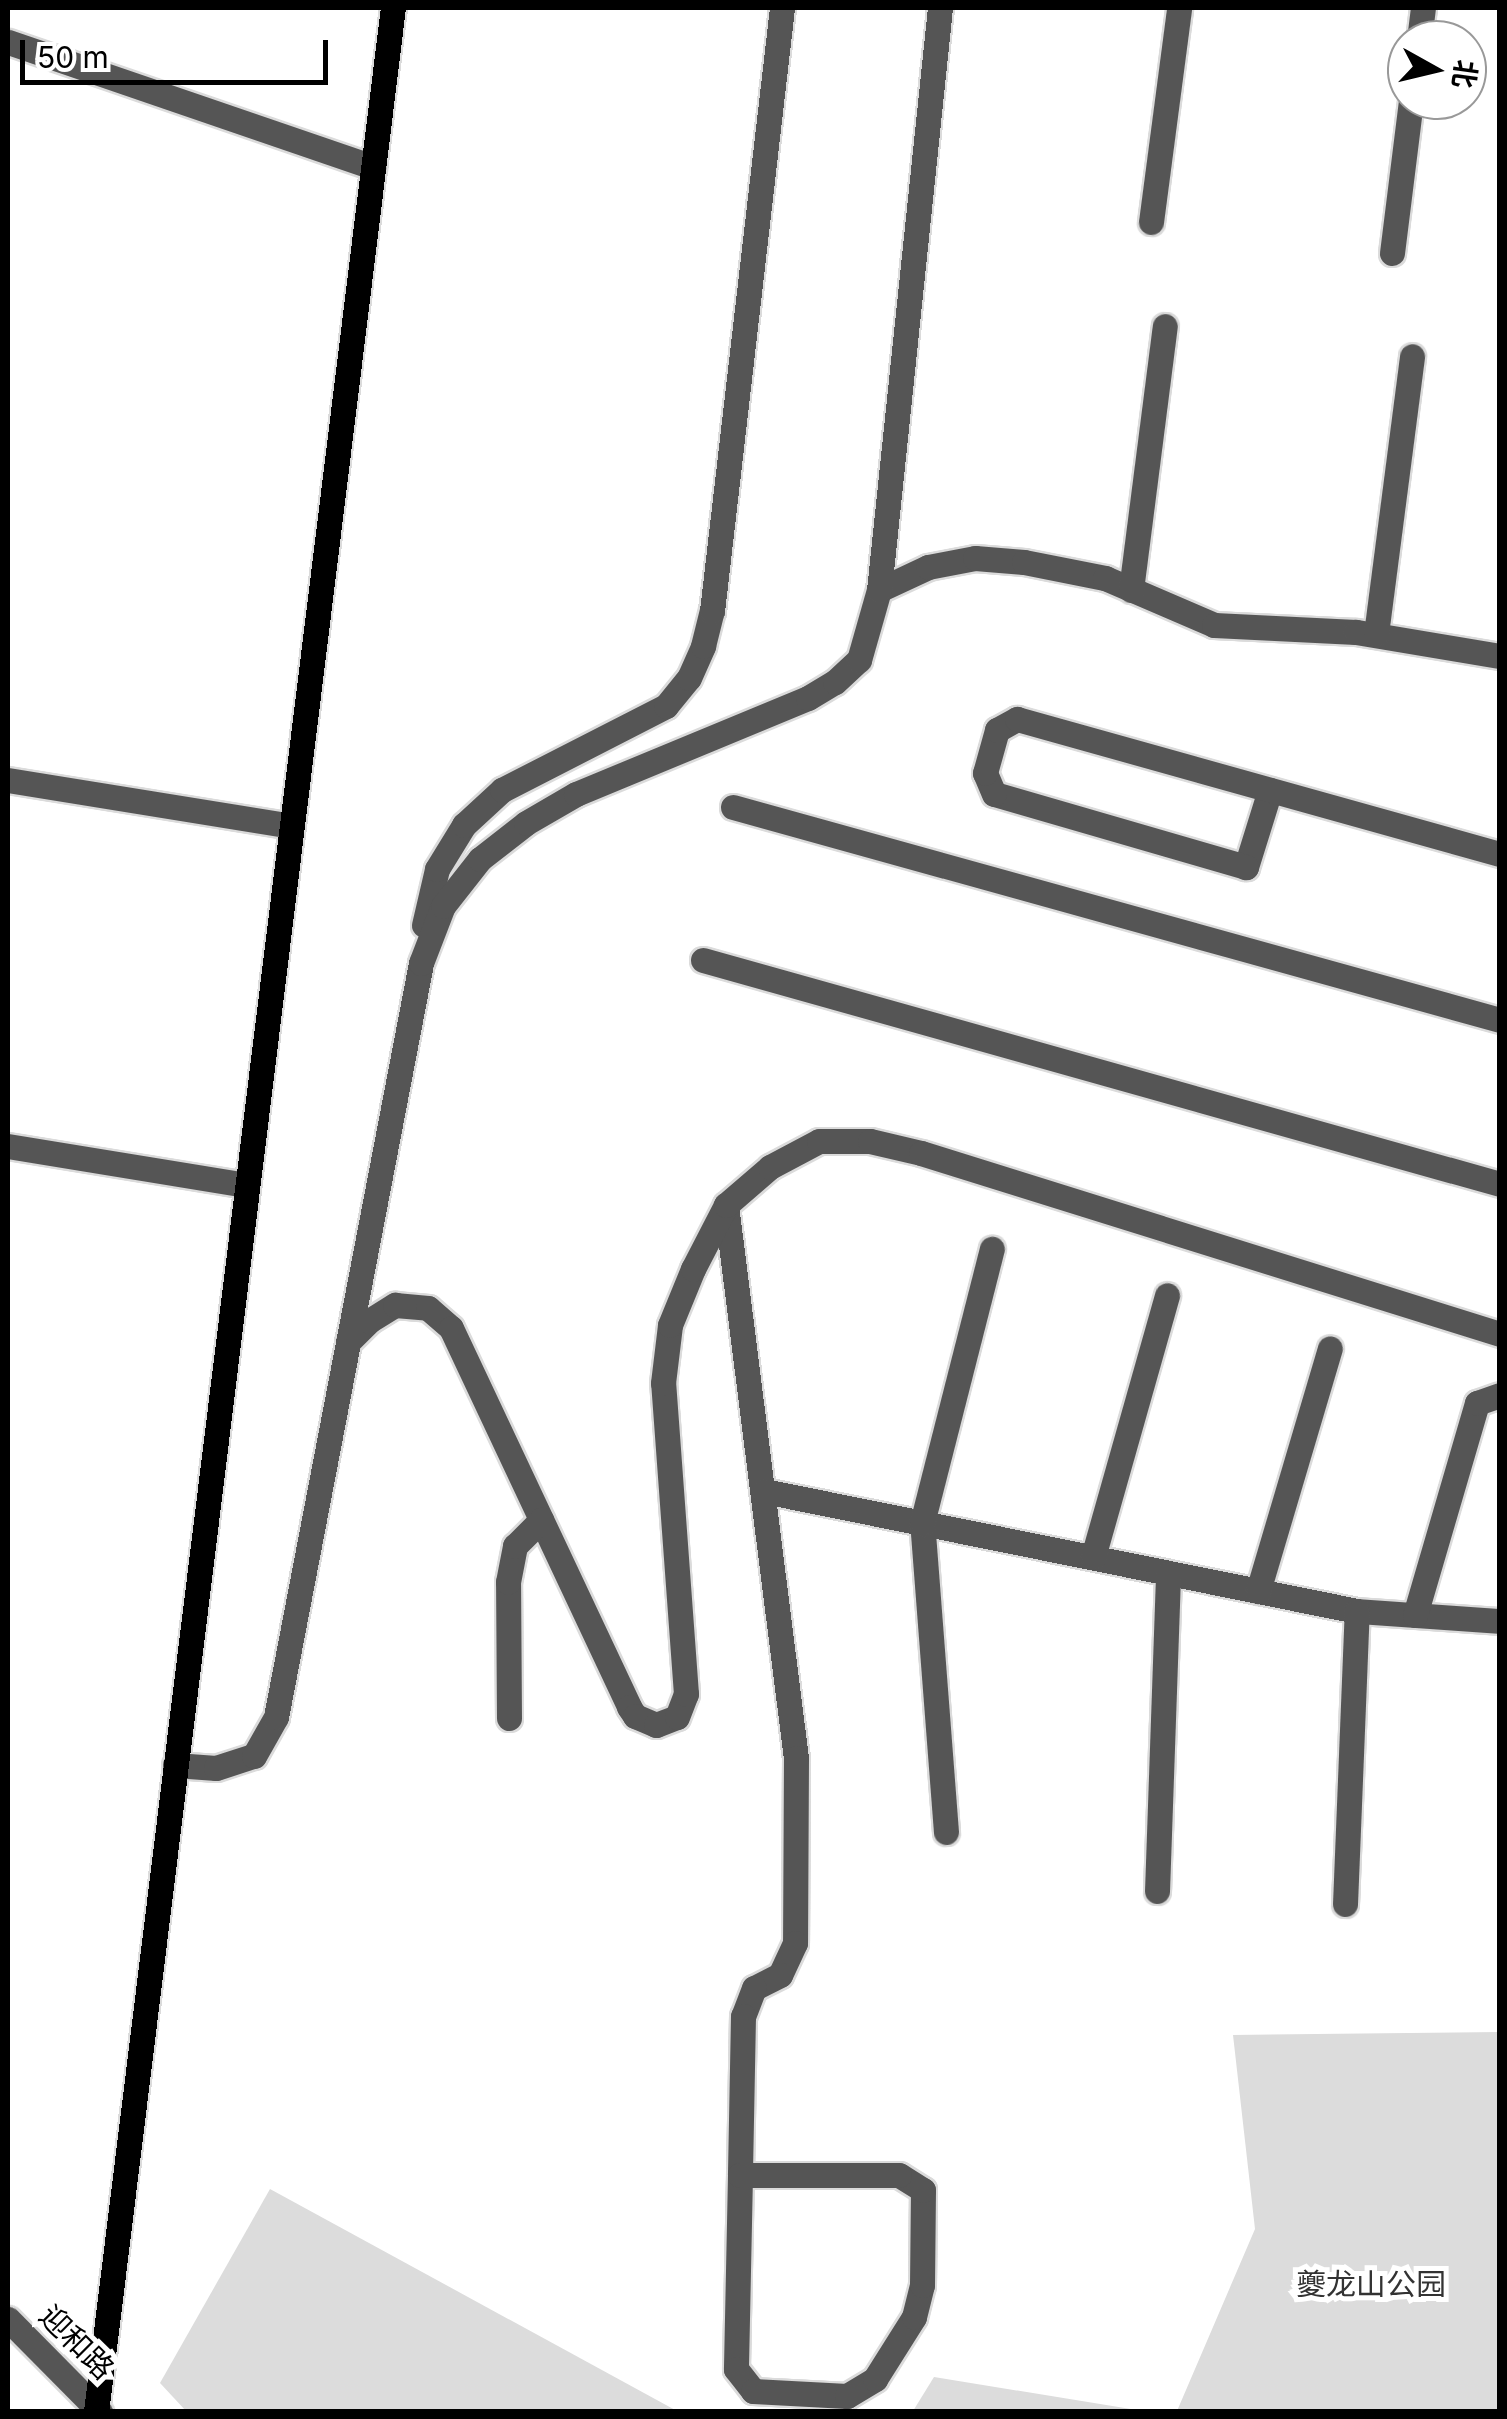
<!DOCTYPE html>
<html>
<head>
<meta charset="utf-8">
<style>
	body { margin:0 }
	#map { position:relative; width:1507px; height:2419px; overflow:hidden; background:#fff; font-family:Inter,"Noto Sans SC",sans-serif }
	div>[style] { position:absolute }
	[style*='--x'] { left:calc(var(--x)*1px); top:calc(var(--y)*1px); width:calc(var(--w)*1px); rotate:calc(var(--a)*1deg) }
	.green>* { inset:0; background:#dcdcdc }
	.roads { filter:drop-shadow(2px 0 #dbdbdb) drop-shadow(-2px 0 #dbdbdb) drop-shadow(0 2px #dbdbdb) drop-shadow(0 -2px #dbdbdb) }
	.minor>* { height:25px; margin:-12.5px; padding:0 12.5px; transform-origin:12.5px; border-radius:12.5px; background:#555 }
	.major>* { height:25px; margin:-12.5px; padding:0 12.5px; transform-origin:12.5px; border-radius:12.5px; background:#000 }
	span { translate:-50% -50%; white-space:nowrap; text-align:center; line-height:1.15; -webkit-text-stroke:10px #fff; paint-order:stroke }
	.park-label { font-size:30px; color:#333 }
	.street-label { font-size:30px; color:#000 }
	.frame { position:absolute; inset:0; border:10px solid #000; pointer-events:none }
	.north { position:absolute; left:1387px; top:20px; width:100px; height:100px; box-sizing:border-box; background:#fff; border:2px solid #999; border-radius:50%; rotate:98deg; font-size:28px; font-weight:700; line-height:40px; text-align:center; color:#000 }
	.north::after { content:''; display:block; margin:auto; width:35px; height:45px; background:#000; clip-path:polygon(50% 0,100% 100%,50% 72%,0 100%) }
	.scale { position:absolute; left:20px; top:40px; width:308px; height:45px; box-sizing:border-box; border:5px solid #000; border-top:0; padding-left:12px; font-size:30px; line-height:35px; white-space:nowrap; color:#000; -webkit-text-stroke:8px #fff; paint-order:stroke }
</style>
</head>
<body>
<div id="map">
	<div class="green">
		<div style="clip-path:polygon(1499px 2032px,1499px 2411px,1177px 2411px,1255px 2229px,1233px 2035px)"></div>
		<div style="clip-path:polygon(270px 2189px,677px 2411px,186px 2411px,160px 2383px)"></div>
		<div style="clip-path:polygon(934px 2377px,1143px 2411px,913px 2411px)"></div>
	</div>
	<div class="roads">
		<div class="minor">
			<div style="--x:1419;--y:40;--w:32;--a:-83"></div>
			<div style="--x:8;--y:42;--w:386;--a:18.9"></div>
			<div style="--x:1151;--y:222;--w:216;--a:-82.5"></div>
			<div style="--x:1392;--y:253;--w:154;--a:-82.9"></div>
			<div style="--x:879;--y:590;--w:54;--a:-25.1"></div>
			<div style="--x:928;--y:567;--w:48;--a:-10.8"></div>
			<div style="--x:975;--y:558;--w:49;--a:4.7"></div>
			<div style="--x:1024;--y:562;--w:83;--a:11.2"></div>
			<div style="--x:1105;--y:578;--w:119;--a:23.3"></div>
			<div style="--x:1214;--y:625;--w:142;--a:2.8"></div>
			<div style="--x:1356;--y:632;--w:146;--a:9.5"></div>
			<div style="--x:1131;--y:590;--w:266;--a:-82.7"></div>
			<div style="--x:1376;--y:634;--w:280;--a:-82.6"></div>
			<div style="--x:8;--y:780;--w:287;--a:9.2"></div>
			<div style="--x:1270;--y:790;--w:81;--a:107.3"></div>
			<div style="--x:1246;--y:867;--w:262;--a:-163.8"></div>
			<div style="--x:994;--y:794;--w:23;--a:-113"></div>
			<div style="--x:985;--y:773;--w:45;--a:-74.4"></div>
			<div style="--x:997;--y:730;--w:23;--a:-29"></div>
			<div style="--x:1017;--y:719;--w:502;--a:15.62"></div>
			<div style="--x:733;--y:807;--w:796;--a:15.52"></div>
			<div style="--x:424;--y:925;--w:57;--a:-76.9"></div>
			<div style="--x:437;--y:869;--w:52;--a:-58.5"></div>
			<div style="--x:464;--y:825;--w:52;--a:-42.6"></div>
			<div style="--x:502;--y:790;--w:184;--a:-27.1"></div>
			<div style="--x:666;--y:706;--w:36;--a:-51"></div>
			<div style="--x:689;--y:678;--w:35;--a:-66"></div>
			<div style="--x:703;--y:646;--w:36;--a:-76"></div>
			<div style="--x:712;--y:611;--w:607;--a:-83.38"></div>
			<div style="--x:703;--y:960;--w:828;--a:15.7"></div>
			<div style="--x:8;--y:1146;--w:242;--a:9.3"></div>
			<div style="--x:726;--y:1205;--w:557;--a:82.79"></div>
			<div style="--x:796;--y:1758;--w:185;--a:90.3"></div>
			<div style="--x:795;--y:1943;--w:35;--a:115"></div>
			<div style="--x:780;--y:1975;--w:29;--a:153"></div>
			<div style="--x:754;--y:1988;--w:30;--a:111"></div>
			<div style="--x:743;--y:2016;--w:159;--a:91.1"></div>
			<div style="--x:740;--y:2175;--w:194;--a:91.2"></div>
			<div style="--x:736;--y:2369;--w:28;--a:52"></div>
			<div style="--x:753;--y:2391;--w:94;--a:3"></div>
			<div style="--x:847;--y:2396;--w:33;--a:-31"></div>
			<div style="--x:875;--y:2379;--w:73;--a:-57.8"></div>
			<div style="--x:914;--y:2317;--w:33;--a:-76"></div>
			<div style="--x:922;--y:2285;--w:95;--a:-89.4"></div>
			<div style="--x:923;--y:2190;--w:28;--a:-148"></div>
			<div style="--x:899;--y:2175;--w:159;--a:180"></div>
			<div style="--x:348;--y:1342;--w:30;--a:-45"></div>
			<div style="--x:369;--y:1321;--w:31;--a:-32"></div>
			<div style="--x:395;--y:1305;--w:33;--a:5"></div>
			<div style="--x:428;--y:1308;--w:30;--a:41"></div>
			<div style="--x:451;--y:1328;--w:419;--a:64.8"></div>
			<div style="--x:629;--y:1707;--w:11;--a:56"></div>
			<div style="--x:635;--y:1716;--w:23;--a:23"></div>
			<div style="--x:656;--y:1725;--w:22;--a:-21"></div>
			<div style="--x:677;--y:1717;--w:25;--a:-69"></div>
			<div style="--x:686;--y:1694;--w:312;--a:-94.2"></div>
			<div style="--x:663;--y:1383;--w:58;--a:-83.1"></div>
			<div style="--x:670;--y:1325;--w:61;--a:-67.7"></div>
			<div style="--x:693;--y:1269;--w:72;--a:-62.7"></div>
			<div style="--x:726;--y:1205;--w:58;--a:-40.8"></div>
			<div style="--x:770;--y:1167;--w:55;--a:-28"></div>
			<div style="--x:819;--y:1141;--w:51;--a:0"></div>
			<div style="--x:870;--y:1141;--w:52;--a:13.2"></div>
			<div style="--x:921;--y:1153;--w:607;--a:17.36"></div>
			<div style="--x:764;--y:1491;--w:605;--a:11.44"></div>
			<div style="--x:1357;--y:1611;--w:143;--a:4"></div>
			<div style="--x:1093;--y:1557;--w:272;--a:-74.2"></div>
			<div style="--x:1258;--y:1591;--w:253;--a:-73.5"></div>
			<div style="--x:1415;--y:1615;--w:221;--a:-73.7"></div>
			<div style="--x:1477;--y:1403;--w:24;--a:-19"></div>
			<div style="--x:509;--y:1718;--w:136;--a:-90.4"></div>
			<div style="--x:508;--y:1582;--w:37;--a:-79"></div>
			<div style="--x:515;--y:1546;--w:37;--a:-45"></div>
			<div style="--x:175;--y:1765;--w:41;--a:4.2"></div>
			<div style="--x:216;--y:1768;--w:40;--a:-18"></div>
			<div style="--x:254;--y:1756;--w:45;--a:-60.6"></div>
			<div style="--x:276;--y:1717;--w:768;--a:-79.11"></div>
			<div style="--x:421;--y:963;--w:61;--a:-68.9"></div>
			<div style="--x:443;--y:906;--w:60;--a:-51.8"></div>
			<div style="--x:480;--y:859;--w:58;--a:-38"></div>
			<div style="--x:526;--y:823;--w:58;--a:-30.1"></div>
			<div style="--x:576;--y:794;--w:251;--a:-22.5"></div>
			<div style="--x:808;--y:698;--w:31;--a:-31"></div>
			<div style="--x:835;--y:682;--w:33;--a:-43"></div>
			<div style="--x:859;--y:660;--w:73;--a:-74.1"></div>
			<div style="--x:879;--y:590;--w:585;--a:-84.02"></div>
			<div style="--x:946;--y:1832;--w:310;--a:-94.4"></div>
			<div style="--x:922;--y:1523;--w:283;--a:-75.7"></div>
			<div style="--x:1157;--y:1891;--w:318;--a:-88"></div>
			<div style="--x:1345;--y:1904;--w:293;--a:-87.7"></div>
			<div style="--x:8;--y:2319;--w:131;--a:45.3"></div>
		</div>
		<div class="major">
			<div style="--x:96;--y:2412;--w:2422;--a:-82.96"></div>
		</div>
	</div>
	<div class="park-label">
		<span style="left:1371px;top:2284px">夔龙山公园</span>
	</div>
	<div class="street-label">
		<span style="left:77px;top:2342px;rotate:45deg">迎和路</span>
	</div>
	<div class="frame"></div>
	<div class="north">北</div>
	<div class="scale">50 m</div>
</div>
</body>
</html>
